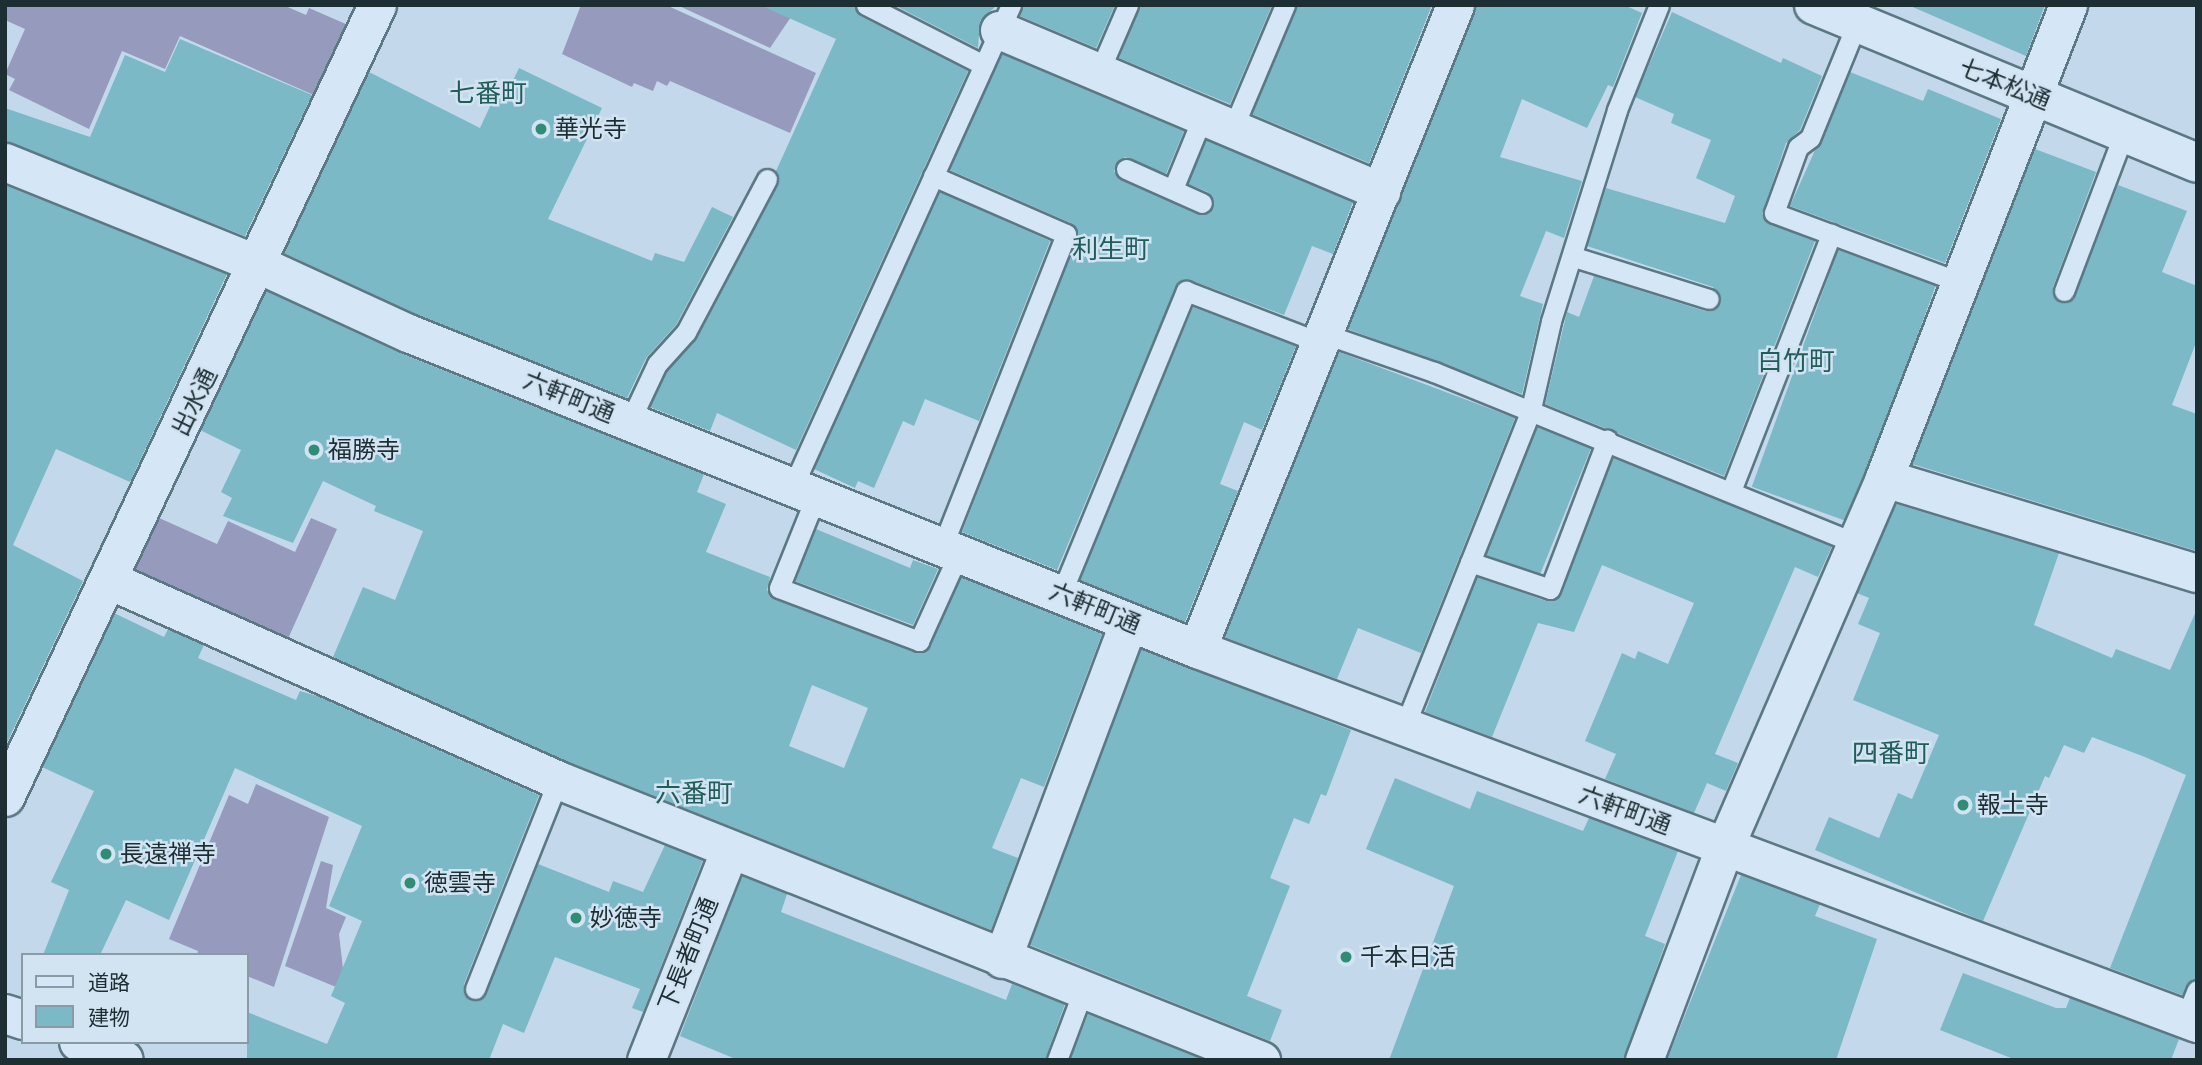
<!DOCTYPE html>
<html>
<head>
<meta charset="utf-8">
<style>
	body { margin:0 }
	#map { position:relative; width:2202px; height:1065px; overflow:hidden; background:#c3d8ea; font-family:"Source Serif 4","Noto Sans JP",serif }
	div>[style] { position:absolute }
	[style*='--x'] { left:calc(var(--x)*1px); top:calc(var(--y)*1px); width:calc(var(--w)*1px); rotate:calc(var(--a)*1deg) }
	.cemetery>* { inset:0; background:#969bbd }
	.building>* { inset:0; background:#7bb9c6; transform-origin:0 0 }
	.roads { filter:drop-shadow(2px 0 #5b7883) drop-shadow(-2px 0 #5b7883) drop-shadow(0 2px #5b7883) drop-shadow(0 -2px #5b7883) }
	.service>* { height:19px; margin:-9.5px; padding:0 9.5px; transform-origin:9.5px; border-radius:9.5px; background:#d5e7f6 }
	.minor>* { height:37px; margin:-18.5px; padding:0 18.5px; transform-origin:18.5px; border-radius:18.5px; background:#d5e7f6 }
	.tertiary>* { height:38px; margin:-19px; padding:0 19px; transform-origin:19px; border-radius:19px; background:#d5e7f6 }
	.dots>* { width:19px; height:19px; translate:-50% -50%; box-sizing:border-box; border:4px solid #d2e3f2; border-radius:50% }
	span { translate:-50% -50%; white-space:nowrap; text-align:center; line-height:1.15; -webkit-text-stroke:5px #d2e3f2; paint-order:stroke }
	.street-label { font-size:24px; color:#1e2f34 }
	.poi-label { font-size:24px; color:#1e2f34 }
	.left { translate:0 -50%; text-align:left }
	.neighbourhood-label { font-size:26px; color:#215d5b }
	.frame { position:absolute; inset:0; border:7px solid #1e2f34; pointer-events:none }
	.legend { position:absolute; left:21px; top:953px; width:228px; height:91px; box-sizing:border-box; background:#d2e3f2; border:2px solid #8a9ba6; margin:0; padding:9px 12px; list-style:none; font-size:21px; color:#1e2f34 }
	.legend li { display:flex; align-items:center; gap:14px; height:35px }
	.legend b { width:35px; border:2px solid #8a9ba6 }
</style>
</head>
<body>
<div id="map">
	<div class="cemetery">
		<div style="clip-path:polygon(5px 5px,283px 5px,306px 15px,309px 8px,348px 25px,316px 96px,180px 36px,165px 69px,122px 51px,89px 129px,9px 90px,15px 79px,5px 74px,25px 29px,5px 20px)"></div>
		<div style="clip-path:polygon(581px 5px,666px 5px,816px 73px,790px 133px,670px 81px,667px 86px,657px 81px,653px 91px,634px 83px,632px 87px,562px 54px)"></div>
		<div style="clip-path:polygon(677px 5px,799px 5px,770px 48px)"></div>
		<div style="clip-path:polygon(157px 517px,217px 544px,228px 521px,295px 552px,311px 518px,337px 529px,287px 641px,132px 571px)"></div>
		<div style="clip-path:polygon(256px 784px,329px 817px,274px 987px,247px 976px,247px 955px,197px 955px,198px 951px,169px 939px,229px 795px,248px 804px)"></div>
		<div style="clip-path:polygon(321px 861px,333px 865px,326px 908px,346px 917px,339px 934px,343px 969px,426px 1024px,285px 966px)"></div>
	</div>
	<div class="building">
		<div style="clip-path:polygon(760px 5px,854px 5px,860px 16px,968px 71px,796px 450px,717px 413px,710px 431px,650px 407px,667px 371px,697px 338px,778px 185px,776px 171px,836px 39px)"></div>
		<div style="clip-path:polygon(894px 5px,997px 5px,980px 21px,978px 48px)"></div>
		<div style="clip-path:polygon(1023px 5px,1115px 5px,1096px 48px,1020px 16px)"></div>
		<div style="clip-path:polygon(1140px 5px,1272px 5px,1230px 104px,1119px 58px)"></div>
		<div style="clip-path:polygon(1297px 5px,1432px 5px,1369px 163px,1252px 114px)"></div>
		<div style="clip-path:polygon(1475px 5px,1624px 5px,1642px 13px,1613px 87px,1608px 85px,1587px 128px,1522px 99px,1500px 157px,1582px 181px,1564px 238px,1546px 231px,1520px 296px,1543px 304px,1522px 394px,1348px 329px)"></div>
		<div style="clip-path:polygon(1908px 5px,2045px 5px,2026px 56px)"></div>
		<div style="clip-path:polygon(1672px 12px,1781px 63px,1783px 58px,1822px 76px,1800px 130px,1786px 143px,1762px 214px,1770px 224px,1815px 241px,1724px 476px,1545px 404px,1567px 312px,1579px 317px,1594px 276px,1705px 311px,1720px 303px,1713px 287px,1587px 246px,1606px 188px,1725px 223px,1735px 196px,1696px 178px,1711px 140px,1671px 123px,1674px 114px,1635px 97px)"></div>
		<div style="clip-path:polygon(180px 39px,312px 95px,245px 236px,5px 142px,5px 108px,90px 137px,125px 55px,165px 72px)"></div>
		<div style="clip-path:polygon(1002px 54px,1184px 131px,1166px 174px,1125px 157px,1114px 171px,1121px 180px,1197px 214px,1209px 213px,1214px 202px,1208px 192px,1188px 184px,1206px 140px,1353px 202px,1333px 254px,1312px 246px,1284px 315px,1190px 280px,1178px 282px,1057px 570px,962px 532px,1078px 233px,1071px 223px,950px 170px)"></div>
		<div style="clip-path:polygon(519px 68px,602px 108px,548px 219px,652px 261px,655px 253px,684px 262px,712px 207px,733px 217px,676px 325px,646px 358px,627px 398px,416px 314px,284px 253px,369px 72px,480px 128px,499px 87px,508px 91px)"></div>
		<div style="clip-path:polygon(1850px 72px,1923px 101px,1928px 89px,2001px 119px,1945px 263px,1790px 206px)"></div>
		<div style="clip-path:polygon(2035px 149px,2096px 172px,2053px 287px,2059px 302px,2075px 295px,2118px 185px,2187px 211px,2162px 272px,2197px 286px,2197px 340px,2172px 405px,2197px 414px,2197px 551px,1912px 464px)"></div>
		<div style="clip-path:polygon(5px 185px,227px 274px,130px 482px,56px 449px,13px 545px,83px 581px,5px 747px)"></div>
		<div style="clip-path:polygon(940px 192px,1050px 241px,979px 421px,925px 399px,914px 426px,903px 421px,874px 488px,858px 481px,855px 488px,814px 469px)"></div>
		<div style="left:1838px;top:250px;width:104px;height:252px;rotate:20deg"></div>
		<div style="clip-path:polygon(evenodd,266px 291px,400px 353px,704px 474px,697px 492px,726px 504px,706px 552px,770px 577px,767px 590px,775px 599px,920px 653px,930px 646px,961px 577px,1102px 634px,1044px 787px,1021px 778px,992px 848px,1018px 858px,991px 930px,566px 761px,333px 657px,363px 587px,395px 600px,423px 531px,374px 511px,376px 506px,323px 481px,293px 543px,223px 516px,232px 498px,221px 492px,241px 450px,200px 430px,266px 291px,812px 685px,868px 708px,844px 768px,789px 746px,812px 685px)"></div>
		<div style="clip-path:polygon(1193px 307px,1296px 346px,1262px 430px,1244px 422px,1220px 484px,1238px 491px,1185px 622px,1080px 580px)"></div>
		<div style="clip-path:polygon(1339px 352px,1515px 418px,1421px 653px,1358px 628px,1337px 679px,1224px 637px)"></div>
		<div style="left:1537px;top:427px;width:58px;height:138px;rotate:22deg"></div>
		<div style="clip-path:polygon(1613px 458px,1832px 546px,1818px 577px,1795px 567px,1715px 754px,1738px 763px,1726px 791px,1707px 783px,1694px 813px,1605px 779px,1616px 754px,1585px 741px,1622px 653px,1635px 659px,1638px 651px,1668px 664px,1694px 603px,1602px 565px,1574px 632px,1538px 623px,1492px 737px,1425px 712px,1477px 577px,1546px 601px,1558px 598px)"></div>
		<div style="clip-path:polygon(1896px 504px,2059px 553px,2034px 625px,2112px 658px,2116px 649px,2170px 670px,2197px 609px,2197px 978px,2182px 995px,2110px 968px,2186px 775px,2145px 757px,2092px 737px,2084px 753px,2064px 745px,2049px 778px,2045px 776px,1983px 921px,1815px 850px,1829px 817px,1879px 838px,1898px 793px,1912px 799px,1939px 735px,1853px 700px,1880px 633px,1858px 624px,1869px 598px,1857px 593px)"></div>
		<div style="clip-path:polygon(816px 529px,910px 568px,913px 560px,938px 569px,913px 625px,795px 581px)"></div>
		<div style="clip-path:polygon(114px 613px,164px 637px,168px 629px,204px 645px,198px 658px,296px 700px,300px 691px,317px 696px,539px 795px,464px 984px,470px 1000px,486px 994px,538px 864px,609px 892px,613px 881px,643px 892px,665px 845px,703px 860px,643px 1012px,632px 1008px,640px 989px,555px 957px,524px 1033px,503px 1024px,489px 1060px,247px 1060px,247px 1012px,327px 1044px,345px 1003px,331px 996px,362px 921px,329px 906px,362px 826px,235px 768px,169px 920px,126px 900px,100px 955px,43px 955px,69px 890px,51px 882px,94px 791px,42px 767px)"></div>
		<div style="clip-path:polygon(1141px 649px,1351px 730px,1326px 796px,1321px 794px,1309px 824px,1294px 818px,1270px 878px,1290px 886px,1247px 996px,1282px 1010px,1270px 1041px,1030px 945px)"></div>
		<div style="clip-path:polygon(1395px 778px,1470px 809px,1477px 791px,1583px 831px,1589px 818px,1678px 851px,1645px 936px,1665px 944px,1624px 1060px,1389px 1060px,1454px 886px,1366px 849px)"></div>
		<div style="clip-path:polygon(1741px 875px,1820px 904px,1815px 916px,1877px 939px,1836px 1060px,1667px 1060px)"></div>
		<div style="clip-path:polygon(742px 876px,787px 894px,781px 912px,1006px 1000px,1012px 984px,1065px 1004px,1045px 1060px,738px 1060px,680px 1036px)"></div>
		<div style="clip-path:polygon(1963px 973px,2056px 1008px,2066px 1008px,2070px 998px,2179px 1039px,2171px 1060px,2016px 1060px,1940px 1030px)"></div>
		<div style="clip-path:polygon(1088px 1014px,1204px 1060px,1070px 1060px)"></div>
	</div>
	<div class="roads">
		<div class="service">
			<div style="--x:866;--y:5;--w:132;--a:27"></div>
			<div style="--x:1857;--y:23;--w:124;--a:112.2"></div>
			<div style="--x:1810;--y:138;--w:15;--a:143"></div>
			<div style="--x:1798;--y:147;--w:70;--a:110"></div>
			<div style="--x:1774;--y:213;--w:198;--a:20.4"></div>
			<div style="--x:1099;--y:72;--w:73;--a:-66.6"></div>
			<div style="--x:1233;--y:128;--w:134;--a:-67.1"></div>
			<div style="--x:1126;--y:169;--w:83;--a:24.1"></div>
			<div style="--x:933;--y:176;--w:145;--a:23.6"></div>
			<div style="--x:1066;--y:234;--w:337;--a:111.6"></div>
			<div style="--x:1173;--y:189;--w:79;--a:-67.7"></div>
			<div style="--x:1574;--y:257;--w:141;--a:17.3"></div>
			<div style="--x:2064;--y:291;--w:169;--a:-69.2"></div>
			<div style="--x:1322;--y:333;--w:119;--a:19.2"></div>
			<div style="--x:1434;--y:372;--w:458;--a:22.1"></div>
			<div style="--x:630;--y:421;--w:63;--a:-64.7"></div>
			<div style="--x:657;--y:364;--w:43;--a:-47.8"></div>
			<div style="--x:686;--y:332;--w:173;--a:-62.1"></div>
			<div style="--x:793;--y:486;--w:528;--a:-65.62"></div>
			<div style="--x:1731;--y:491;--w:276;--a:-68.7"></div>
			<div style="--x:816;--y:496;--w:99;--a:111.9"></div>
			<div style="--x:779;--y:588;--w:150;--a:20.7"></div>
			<div style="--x:919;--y:641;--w:97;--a:-65.6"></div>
			<div style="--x:1470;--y:562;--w:84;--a:18.6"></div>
			<div style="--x:1550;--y:589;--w:160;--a:-69.1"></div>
			<div style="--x:1061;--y:594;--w:328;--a:-67.6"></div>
			<div style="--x:1186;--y:291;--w:142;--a:21"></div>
			<div style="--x:1403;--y:730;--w:341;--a:-68.2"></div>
			<div style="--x:1530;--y:413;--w:94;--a:-77.1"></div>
			<div style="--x:1551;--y:321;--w:221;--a:-72.6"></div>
			<div style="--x:1617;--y:110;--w:113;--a:-68.2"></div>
			<div style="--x:475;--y:989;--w:225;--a:-68.3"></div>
			<div style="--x:2185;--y:1019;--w:31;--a:-68"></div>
			<div style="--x:1057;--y:1060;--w:74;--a:-69.4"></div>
		</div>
		<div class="minor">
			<div style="--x:999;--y:30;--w:415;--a:22.9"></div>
			<div style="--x:5;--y:162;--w:275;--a:22"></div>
			<div style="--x:260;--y:265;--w:163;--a:24.7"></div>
			<div style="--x:408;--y:333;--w:850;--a:21.83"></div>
			<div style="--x:1197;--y:649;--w:1068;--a:20.51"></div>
			<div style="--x:1884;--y:478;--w:327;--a:16.9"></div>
			<div style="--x:109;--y:580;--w:492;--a:24"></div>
			<div style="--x:558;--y:780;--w:757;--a:21.72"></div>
			<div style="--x:1197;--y:649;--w:694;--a:-68.17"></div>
			<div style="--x:5;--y:797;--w:875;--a:-64.84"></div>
			<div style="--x:1002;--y:959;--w:360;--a:-69.4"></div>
			<div style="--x:646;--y:1060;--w:227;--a:-68.3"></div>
			<div style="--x:1644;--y:1060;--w:229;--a:-69.3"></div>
			<div style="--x:1725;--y:846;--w:401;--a:-66.6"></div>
			<div style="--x:1884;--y:478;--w:508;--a:-68.74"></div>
		</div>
		<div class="tertiary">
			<div style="--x:1814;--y:5;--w:414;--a:22.4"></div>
			<div style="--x:5;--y:1014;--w:19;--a:18"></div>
			<div style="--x:79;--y:1042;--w:48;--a:21.8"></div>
		</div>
	</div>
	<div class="dots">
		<div style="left:541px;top:129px;background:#308d75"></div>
		<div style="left:314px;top:450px;background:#308d75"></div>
		<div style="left:1963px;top:805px;background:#308d75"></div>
		<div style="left:106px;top:854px;background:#308d75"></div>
		<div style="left:410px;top:883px;background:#308d75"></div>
		<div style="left:576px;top:918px;background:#308d75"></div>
		<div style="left:1346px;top:957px;background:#308d75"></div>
	</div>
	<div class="street-label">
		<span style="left:2005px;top:84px;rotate:22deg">七本松通</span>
		<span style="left:569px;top:397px;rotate:22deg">六軒町通</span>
		<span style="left:194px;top:402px;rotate:-64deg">出水通</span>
		<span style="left:1095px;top:608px;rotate:22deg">六軒町通</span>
		<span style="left:1625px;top:810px;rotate:20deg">六軒町通</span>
		<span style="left:688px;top:954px;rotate:-68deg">下長者町通</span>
	</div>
	<div class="poi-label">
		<span class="left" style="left:555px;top:129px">華光寺</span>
		<span class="left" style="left:328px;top:450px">福勝寺</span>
		<span class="left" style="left:1977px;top:805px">報土寺</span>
		<span class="left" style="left:120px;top:854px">長遠禅寺</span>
		<span class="left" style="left:424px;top:883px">徳雲寺</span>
		<span class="left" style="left:590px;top:918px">妙徳寺</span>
		<span class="left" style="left:1360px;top:957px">千本日活</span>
	</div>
	<div class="neighbourhood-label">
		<span style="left:488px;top:94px">七番町</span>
		<span style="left:1111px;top:250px">利生町</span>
		<span style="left:1796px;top:362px">白竹町</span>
		<span style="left:1891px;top:754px">四番町</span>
		<span style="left:694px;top:794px">六番町</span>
	</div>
	<div class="frame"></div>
	<ul class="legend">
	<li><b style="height:9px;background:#d5e7f6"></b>道路</li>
	<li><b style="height:19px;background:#7bb9c6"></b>建物</li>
	</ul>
</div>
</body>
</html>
